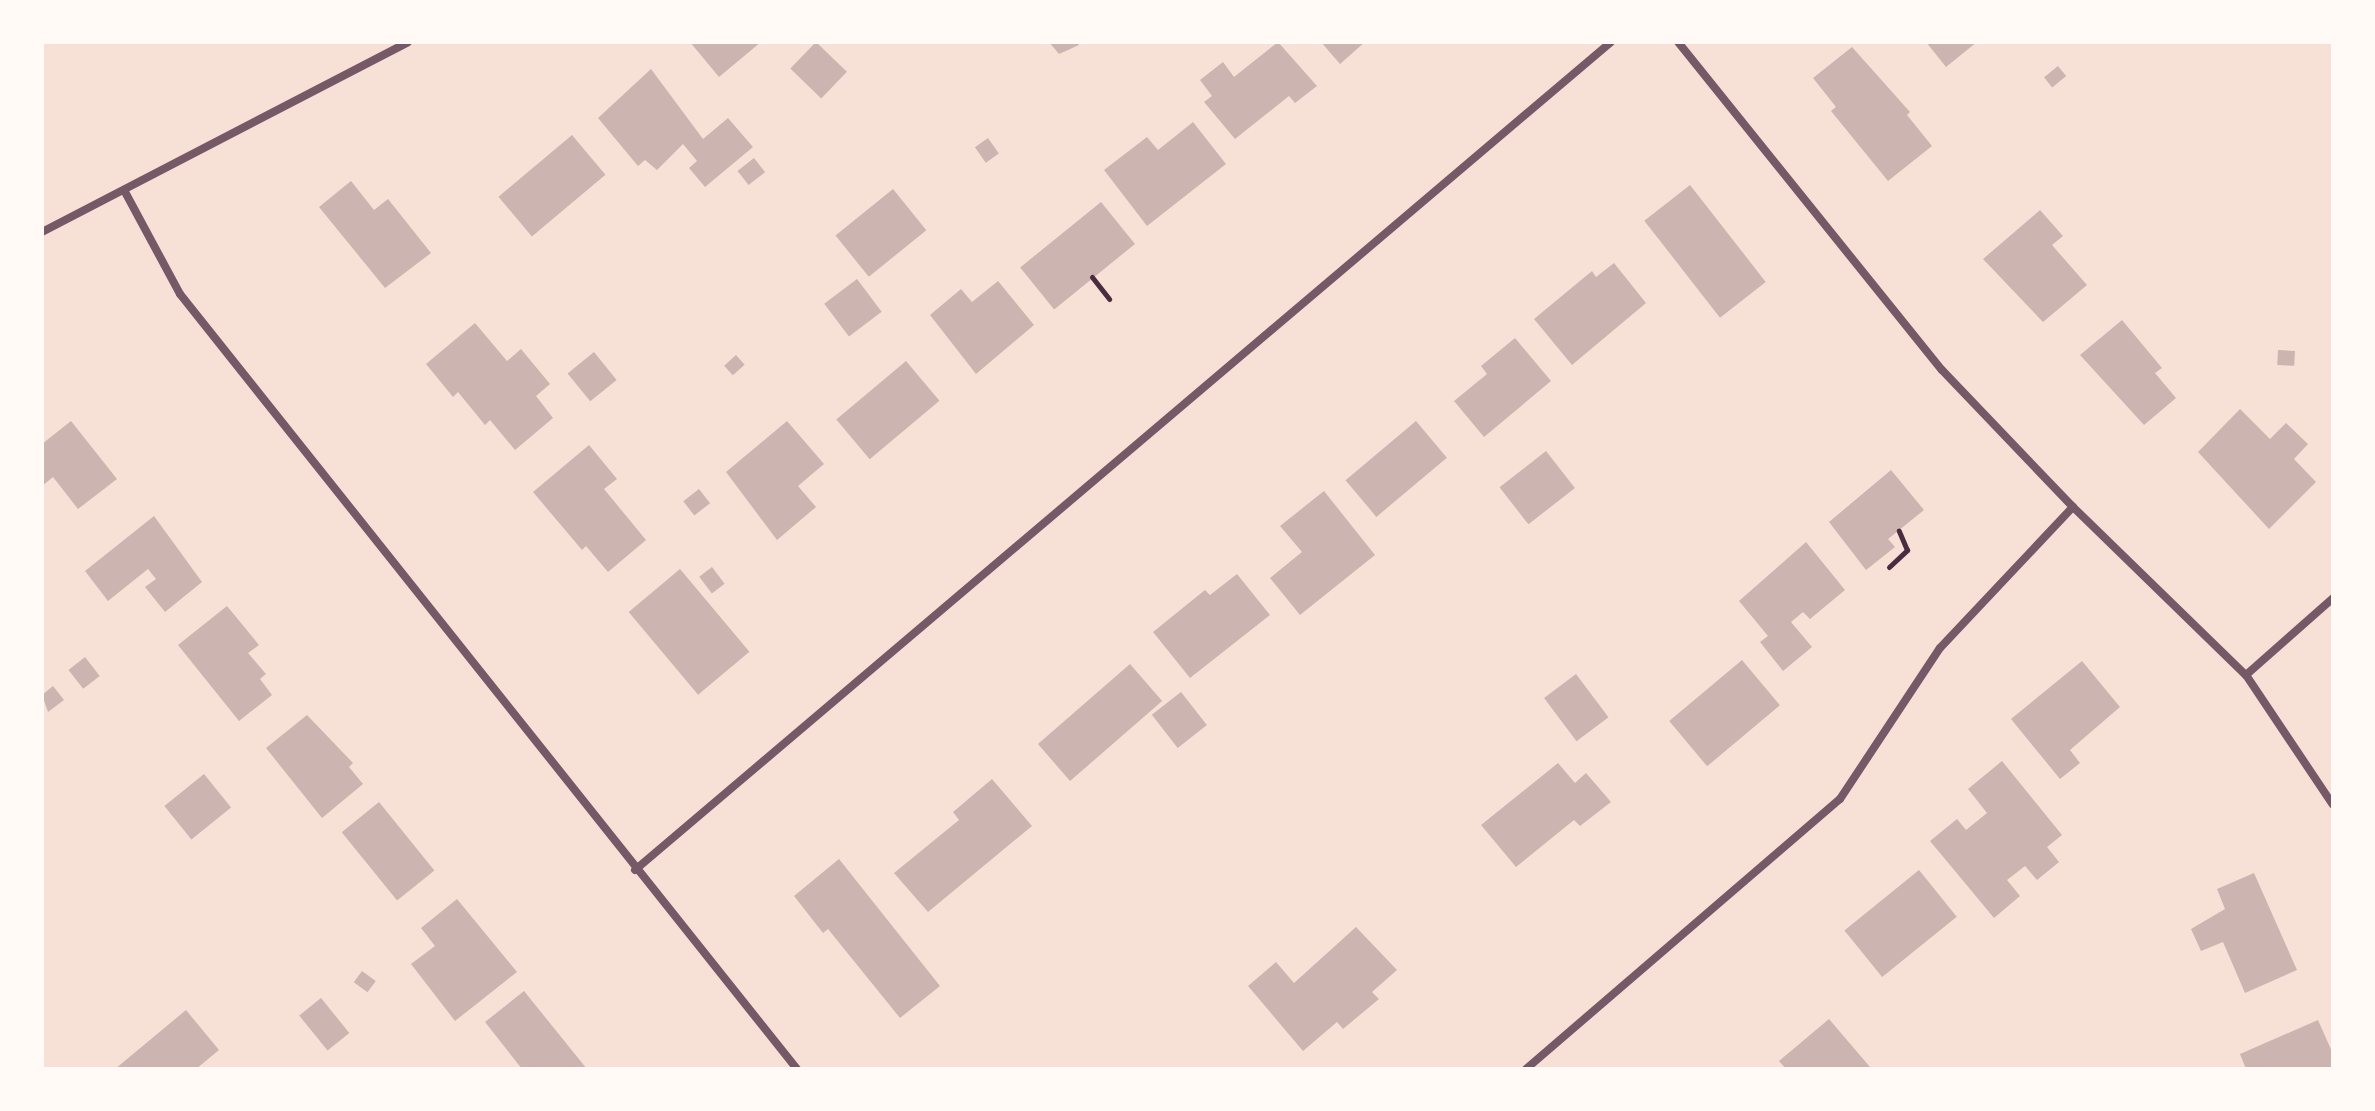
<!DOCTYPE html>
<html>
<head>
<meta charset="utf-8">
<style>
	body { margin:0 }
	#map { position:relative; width:2375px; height:1111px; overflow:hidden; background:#f7e1d7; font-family:"Noto Serif",serif }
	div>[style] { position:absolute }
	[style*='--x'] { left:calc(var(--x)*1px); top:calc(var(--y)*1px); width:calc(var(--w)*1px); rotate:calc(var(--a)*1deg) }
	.building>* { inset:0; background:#ccb4b1; transform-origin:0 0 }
	.path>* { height:5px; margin:-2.5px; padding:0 2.5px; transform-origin:2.5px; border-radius:2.5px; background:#4a2c40 }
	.minor>* { height:8px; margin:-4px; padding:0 4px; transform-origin:4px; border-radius:4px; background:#755966 }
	span { translate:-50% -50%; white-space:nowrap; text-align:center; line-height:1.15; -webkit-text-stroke:6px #fffaf5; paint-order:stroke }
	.frame { position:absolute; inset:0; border:44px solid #fffaf5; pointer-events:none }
</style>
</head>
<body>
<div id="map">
	<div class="building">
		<div style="clip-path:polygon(690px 42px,761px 42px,719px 77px)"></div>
		<div style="left:816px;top:42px;width:43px;height:37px;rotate:44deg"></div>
		<div style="clip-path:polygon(1049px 42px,1077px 42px,1079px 45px,1059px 54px)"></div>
		<div style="clip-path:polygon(1278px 42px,1317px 86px,1295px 103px,1289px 96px,1235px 139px,1204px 102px,1212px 96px,1200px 80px,1223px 62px,1234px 77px)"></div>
		<div style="clip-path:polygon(1321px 42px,1365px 42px,1340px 64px)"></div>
		<div style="clip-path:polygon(1926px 42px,1977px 42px,1946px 67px)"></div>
		<div style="clip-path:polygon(1852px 47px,1910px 112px,1907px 115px,1932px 146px,1888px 181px,1831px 111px,1836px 107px,1813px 78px)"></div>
		<div style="left:2058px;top:66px;width:13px;height:18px;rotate:51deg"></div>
		<div style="clip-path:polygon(651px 69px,703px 139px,728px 118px,753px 147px,705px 187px,689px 168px,697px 161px,683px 144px,657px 170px,645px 160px,638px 166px,598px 118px)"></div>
		<div style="clip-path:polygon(1193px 122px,1226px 164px,1147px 226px,1104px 170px,1147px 137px,1158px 150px)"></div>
		<div style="left:572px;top:135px;width:52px;height:96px;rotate:50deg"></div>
		<div style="left:988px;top:138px;width:19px;height:16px;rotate:55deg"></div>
		<div style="left:754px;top:158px;width:18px;height:21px;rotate:52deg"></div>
		<div style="clip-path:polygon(351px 181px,374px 210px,388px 199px,431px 253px,385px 288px,319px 207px)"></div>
		<div style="left:1690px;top:185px;width:123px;height:58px;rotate:52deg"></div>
		<div style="left:893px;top:189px;width:53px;height:74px;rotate:51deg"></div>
		<div style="left:1101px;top:202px;width:54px;height:104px;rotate:51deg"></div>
		<div style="clip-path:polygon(2040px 210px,2063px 236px,2052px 245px,2087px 285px,2043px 322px,1983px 259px)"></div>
		<div style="clip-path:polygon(1614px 263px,1646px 303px,1572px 365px,1534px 319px,1592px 271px,1596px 277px)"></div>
		<div style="left:857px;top:279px;width:41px;height:41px;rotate:53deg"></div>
		<div style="clip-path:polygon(998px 281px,1034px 325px,976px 374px,930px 315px,961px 289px,972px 302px)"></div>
		<div style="clip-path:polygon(2122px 320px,2162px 368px,2155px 373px,2176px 398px,2144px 425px,2080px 355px)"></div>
		<div style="clip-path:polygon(475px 323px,507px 361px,521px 349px,550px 384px,536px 396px,553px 418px,515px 450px,490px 420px,485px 425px,458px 392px,453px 397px,426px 364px)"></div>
		<div style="clip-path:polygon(1515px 338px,1551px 381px,1484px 437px,1454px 401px,1487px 374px,1481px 366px)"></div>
		<div style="left:2278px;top:350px;width:17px;height:15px;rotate:3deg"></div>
		<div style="left:594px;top:352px;width:36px;height:34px;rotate:51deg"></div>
		<div style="left:736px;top:355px;width:13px;height:16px;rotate:48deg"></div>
		<div style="left:906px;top:361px;width:52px;height:91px;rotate:50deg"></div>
		<div style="clip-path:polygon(2240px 409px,2270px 439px,2286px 423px,2308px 444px,2294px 459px,2316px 482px,2269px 529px,2198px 452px)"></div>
		<div style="clip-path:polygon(71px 421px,117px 479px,78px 509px,53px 477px,42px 486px,42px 444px)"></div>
		<div style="clip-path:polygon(787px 421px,824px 464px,798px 486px,816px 507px,777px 540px,726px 472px)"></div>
		<div style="left:1416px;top:421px;width:48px;height:92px;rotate:50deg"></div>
		<div style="clip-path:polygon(589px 445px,617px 479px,604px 489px,646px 540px,608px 572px,586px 546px,582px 550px,533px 492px)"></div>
		<div style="left:1546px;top:451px;width:47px;height:59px;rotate:52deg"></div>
		<div style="clip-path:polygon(1891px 470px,1924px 510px,1888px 539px,1895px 547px,1866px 570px,1829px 522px)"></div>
		<div style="left:699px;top:489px;width:18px;height:20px;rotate:52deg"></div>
		<div style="clip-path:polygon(1324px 491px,1375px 555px,1300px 615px,1270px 578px,1302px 552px,1280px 526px)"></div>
		<div style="clip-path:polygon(154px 516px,202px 582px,165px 612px,145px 587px,156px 579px,148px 569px,108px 601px,85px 571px)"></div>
		<div style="clip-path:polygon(1806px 542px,1845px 590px,1810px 619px,1803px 612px,1791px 622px,1812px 647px,1783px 671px,1760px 642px,1768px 636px,1739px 601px)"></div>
		<div style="left:712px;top:567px;width:21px;height:16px;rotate:53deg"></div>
		<div style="left:680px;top:569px;width:108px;height:67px;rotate:50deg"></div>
		<div style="clip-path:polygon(1237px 574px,1270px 615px,1190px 678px,1153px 632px,1205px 590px,1210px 595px)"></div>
		<div style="clip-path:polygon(227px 606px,259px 645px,248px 653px,266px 674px,260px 679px,272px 695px,239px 721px,178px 645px)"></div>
		<div style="left:85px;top:657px;width:24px;height:21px;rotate:52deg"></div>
		<div style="left:1742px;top:660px;width:59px;height:95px;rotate:50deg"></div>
		<div style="clip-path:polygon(2082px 661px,2120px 707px,2070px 750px,2080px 763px,2060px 779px,2011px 719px)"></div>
		<div style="left:1130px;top:664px;width:49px;height:122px;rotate:49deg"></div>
		<div style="left:1576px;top:674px;width:54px;height:40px;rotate:53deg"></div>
		<div style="clip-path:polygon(53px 686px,64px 700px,48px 712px,42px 695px)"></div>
		<div style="left:1181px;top:692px;width:42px;height:37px;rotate:52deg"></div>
		<div style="clip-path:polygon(307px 715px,353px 763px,349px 767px,363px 784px,322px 818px,266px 748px)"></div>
		<div style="clip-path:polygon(2002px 761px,2062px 835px,2047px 847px,2059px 862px,2037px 880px,2025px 866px,2007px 880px,2020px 896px,1994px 918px,1930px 841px,1957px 819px,1966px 830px,1987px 813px,1968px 789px)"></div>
		<div style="clip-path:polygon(1558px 763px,1575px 783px,1586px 773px,1611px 802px,1580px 826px,1574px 820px,1516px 867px,1481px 825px)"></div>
		<div style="left:204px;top:774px;width:43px;height:51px;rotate:51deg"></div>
		<div style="clip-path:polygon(992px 779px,1032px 826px,928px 912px,894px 873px,959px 820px,953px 812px)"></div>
		<div style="left:379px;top:802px;width:88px;height:48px;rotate:51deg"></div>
		<div style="clip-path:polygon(839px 859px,940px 986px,900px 1018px,828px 929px,823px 933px,794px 896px)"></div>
		<div style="left:1919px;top:870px;width:60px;height:96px;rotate:51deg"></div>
		<div style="clip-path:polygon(2254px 873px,2297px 970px,2245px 993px,2223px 942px,2201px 951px,2191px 929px,2225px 909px,2217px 889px)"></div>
		<div style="clip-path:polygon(457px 899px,517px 972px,455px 1021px,411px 964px,435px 946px,421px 928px)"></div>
		<div style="clip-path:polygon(1356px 927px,1397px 970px,1372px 992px,1379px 999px,1343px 1029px,1337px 1022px,1303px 1051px,1248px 986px,1276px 962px,1294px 983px)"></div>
		<div style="left:362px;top:971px;width:17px;height:14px;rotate:36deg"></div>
		<div style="clip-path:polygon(524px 991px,587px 1069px,522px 1069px,485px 1022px)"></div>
		<div style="left:321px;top:998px;width:45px;height:28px;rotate:51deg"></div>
		<div style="clip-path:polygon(186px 1010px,219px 1050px,196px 1069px,107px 1069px,115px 1069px)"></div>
		<div style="clip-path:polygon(1829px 1019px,1870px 1067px,1786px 1069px,1779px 1061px)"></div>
		<div style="clip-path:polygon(2318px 1020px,2333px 1054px,2333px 1069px,2246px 1069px,2240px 1054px)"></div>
	</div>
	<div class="path">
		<div style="--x:1092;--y:277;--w:28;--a:52"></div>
		<div style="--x:1889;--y:567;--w:25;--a:-43"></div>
		<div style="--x:1907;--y:550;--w:21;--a:-113"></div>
	</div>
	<div class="minor">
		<div style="--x:1678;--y:42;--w:421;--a:51.2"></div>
		<div style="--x:1942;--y:370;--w:190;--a:46.3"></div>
		<div style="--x:2073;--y:507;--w:241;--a:44.2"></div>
		<div style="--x:2246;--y:675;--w:156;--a:56.2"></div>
		<div style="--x:124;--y:190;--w:118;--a:61.7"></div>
		<div style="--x:180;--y:294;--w:991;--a:51.48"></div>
		<div style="--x:42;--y:232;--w:412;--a:-27.4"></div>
		<div style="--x:2246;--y:675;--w:116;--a:-41.5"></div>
		<div style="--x:635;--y:870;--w:1280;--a:-40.31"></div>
		<div style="--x:1526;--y:1069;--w:414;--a:-40.7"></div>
		<div style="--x:1840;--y:799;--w:181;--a:-56.5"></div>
		<div style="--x:1940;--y:648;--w:194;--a:-46.7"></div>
	</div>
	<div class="frame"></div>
</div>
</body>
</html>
